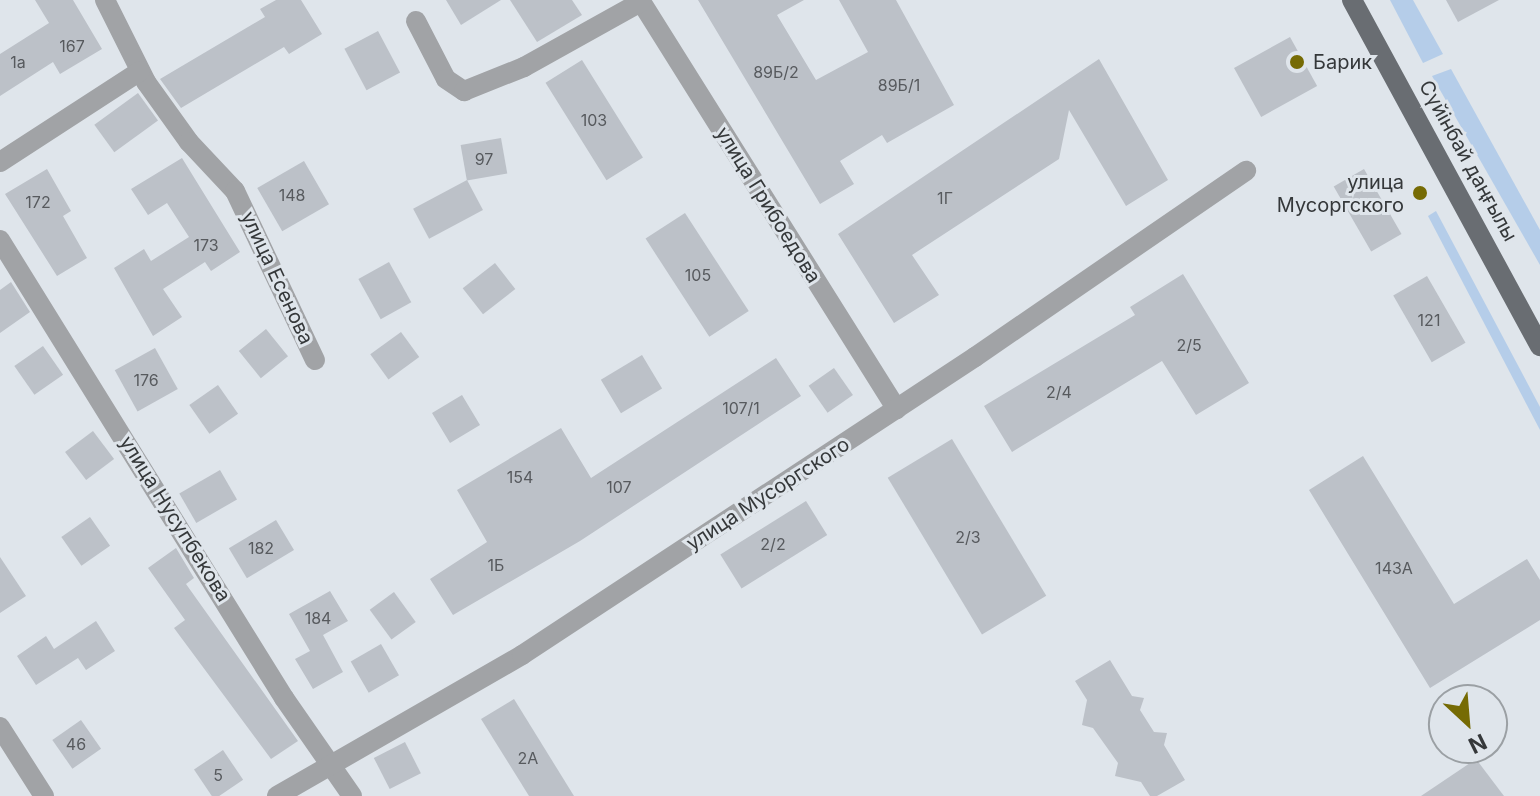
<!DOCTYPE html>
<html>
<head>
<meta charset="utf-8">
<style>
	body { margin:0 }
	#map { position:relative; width:1540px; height:796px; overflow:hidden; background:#dfe5eb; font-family:Inter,sans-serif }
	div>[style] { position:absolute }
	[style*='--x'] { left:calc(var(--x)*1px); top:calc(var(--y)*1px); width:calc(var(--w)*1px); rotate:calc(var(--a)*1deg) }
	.green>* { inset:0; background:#b5cde9 }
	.building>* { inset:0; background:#bcc1c8; transform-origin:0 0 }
	.minor>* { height:20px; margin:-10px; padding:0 10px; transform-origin:10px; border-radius:10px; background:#a1a3a6 }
	.major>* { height:20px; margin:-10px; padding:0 10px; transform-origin:10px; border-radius:10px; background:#696d72 }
	.dots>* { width:22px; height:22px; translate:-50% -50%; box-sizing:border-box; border:4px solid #dfe5eb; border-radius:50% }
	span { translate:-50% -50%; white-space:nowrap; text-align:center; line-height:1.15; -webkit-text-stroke:6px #dfe5eb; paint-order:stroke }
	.number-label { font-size:16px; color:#575a5e }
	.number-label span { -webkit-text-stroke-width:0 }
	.poi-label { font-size:20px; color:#35383a }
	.left { translate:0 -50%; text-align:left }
	.right { translate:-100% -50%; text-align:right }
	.street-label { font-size:20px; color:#35383a }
	.north { position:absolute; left:1428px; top:684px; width:80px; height:80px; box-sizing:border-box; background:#dfe5eb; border:2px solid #9ba0a4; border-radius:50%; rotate:154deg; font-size:22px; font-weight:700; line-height:32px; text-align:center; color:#35383a }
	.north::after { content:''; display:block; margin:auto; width:28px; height:36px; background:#766b04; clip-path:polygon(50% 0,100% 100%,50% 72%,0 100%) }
</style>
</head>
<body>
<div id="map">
	<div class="green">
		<div style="clip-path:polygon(1390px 0,1413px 0,1443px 54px,1423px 63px)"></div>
		<div style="clip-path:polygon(1451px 69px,1540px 230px,1540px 265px,1432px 76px)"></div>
		<div style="clip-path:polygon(1436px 211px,1540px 407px,1540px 430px,1428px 216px)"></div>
	</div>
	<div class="building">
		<div style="clip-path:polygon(35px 0,73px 0,102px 49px,60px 74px,53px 62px,0 96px,0 54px,49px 23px)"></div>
		<div style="clip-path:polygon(276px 0,301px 0,322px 34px,289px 54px,284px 47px,181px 108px,160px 79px,265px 17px,260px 9px)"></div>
		<div style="clip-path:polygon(446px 0,501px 0,461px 25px)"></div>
		<div style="clip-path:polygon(510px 0,572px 0,582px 15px,537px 42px)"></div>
		<div style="clip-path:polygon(698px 0,804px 0,777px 15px,816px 80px,868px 52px,839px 0,896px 0,954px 105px,887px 143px,882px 135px,840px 161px,854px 184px,820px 204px)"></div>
		<div style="clip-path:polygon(1446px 0,1499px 0,1458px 22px)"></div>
		<div style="left:378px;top:31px;width:47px;height:38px;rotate:62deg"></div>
		<div style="left:1290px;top:37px;width:56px;height:64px;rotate:61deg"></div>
		<div style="clip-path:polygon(1099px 59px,1168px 180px,1126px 206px,1069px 110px,1059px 159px,912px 255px,939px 295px,894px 323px,838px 234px)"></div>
		<div style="left:582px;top:60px;width:115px;height:43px;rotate:58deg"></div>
		<div style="left:138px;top:93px;width:34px;height:54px;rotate:54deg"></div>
		<div style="left:501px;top:138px;width:36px;height:41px;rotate:80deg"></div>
		<div style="clip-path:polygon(182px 158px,240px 252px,211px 271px,205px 262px,163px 289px,182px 317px,153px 336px,114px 268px,144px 249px,151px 261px,189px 237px,167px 203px,148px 215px,131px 189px)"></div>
		<div style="left:304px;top:161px;width:50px;height:54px;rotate:60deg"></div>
		<div style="clip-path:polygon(47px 169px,71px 211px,63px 216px,87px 258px,57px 276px,5px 194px)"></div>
		<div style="left:1364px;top:169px;width:75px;height:35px;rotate:60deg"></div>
		<div style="left:467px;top:180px;width:34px;height:61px;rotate:62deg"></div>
		<div style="left:685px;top:213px;width:117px;height:47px;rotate:57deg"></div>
		<div style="left:389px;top:262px;width:46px;height:35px;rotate:61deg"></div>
		<div style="left:495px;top:263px;width:33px;height:41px;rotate:52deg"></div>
		<div style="clip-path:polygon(1183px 274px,1249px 383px,1196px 415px,1162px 361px,1012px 452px,984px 406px,1135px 315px,1130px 307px)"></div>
		<div style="left:1427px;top:276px;width:77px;height:39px;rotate:60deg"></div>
		<div style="clip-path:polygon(11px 282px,30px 312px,0 333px,0 290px)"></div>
		<div style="left:266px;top:329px;width:35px;height:35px;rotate:51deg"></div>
		<div style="left:401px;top:332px;width:31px;height:38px;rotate:54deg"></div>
		<div style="left:43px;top:346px;width:35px;height:35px;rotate:55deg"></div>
		<div style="left:155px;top:348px;width:47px;height:46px;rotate:61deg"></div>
		<div style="left:642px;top:355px;width:39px;height:48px;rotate:59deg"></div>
		<div style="clip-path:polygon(776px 358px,801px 396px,580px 541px,453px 615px,430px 579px,487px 542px,457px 490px,561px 428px,591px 478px)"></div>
		<div style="left:834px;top:368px;width:33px;height:31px;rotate:55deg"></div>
		<div style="left:218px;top:385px;width:35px;height:35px;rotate:55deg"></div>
		<div style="left:462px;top:395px;width:35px;height:35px;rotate:59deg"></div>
		<div style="left:93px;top:431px;width:35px;height:35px;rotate:53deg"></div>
		<div style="left:952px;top:439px;width:183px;height:75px;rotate:59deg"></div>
		<div style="clip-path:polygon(1363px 456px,1454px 604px,1527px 559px,1540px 580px,1540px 620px,1430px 688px,1309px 490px)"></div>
		<div style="left:220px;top:470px;width:34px;height:47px;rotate:60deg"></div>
		<div style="left:806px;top:501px;width:40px;height:101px;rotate:58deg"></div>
		<div style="left:90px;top:517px;width:35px;height:35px;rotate:55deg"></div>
		<div style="left:276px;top:520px;width:35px;height:55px;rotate:59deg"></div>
		<div style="clip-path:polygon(176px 548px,194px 578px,186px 584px,298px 741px,271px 759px,174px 628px,185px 620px,148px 568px)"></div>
		<div style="clip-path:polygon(0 557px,26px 596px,0 613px)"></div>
		<div style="clip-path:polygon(330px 591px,348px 621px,323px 635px,343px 672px,313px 689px,295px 659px,310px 651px,289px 614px)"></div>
		<div style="left:394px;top:592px;width:37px;height:30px;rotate:54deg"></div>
		<div style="clip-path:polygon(96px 621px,115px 651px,86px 670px,78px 658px,36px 685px,17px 656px,46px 636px,54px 649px)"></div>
		<div style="left:381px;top:644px;width:36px;height:35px;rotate:60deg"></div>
		<div style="clip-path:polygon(1110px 660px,1132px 696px,1144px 698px,1140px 710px,1154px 732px,1167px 733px,1164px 745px,1185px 780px,1157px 796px,1150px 796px,1141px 782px,1115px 776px,1118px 763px,1093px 728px,1082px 725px,1087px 700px,1075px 681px)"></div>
		<div style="clip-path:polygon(514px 699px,574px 796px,529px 796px,481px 719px)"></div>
		<div style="left:81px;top:720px;width:35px;height:35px;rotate:55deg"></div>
		<div style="left:405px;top:742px;width:35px;height:35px;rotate:63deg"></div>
		<div style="left:223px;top:750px;width:36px;height:35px;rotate:56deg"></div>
		<div style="clip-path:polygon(1476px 759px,1504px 796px,1421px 796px)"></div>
	</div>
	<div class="minor">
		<div style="--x:105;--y:0;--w:92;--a:63.4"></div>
		<div style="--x:146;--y:82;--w:74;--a:54.4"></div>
		<div style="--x:189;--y:142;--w:67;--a:46.8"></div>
		<div style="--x:235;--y:191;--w:187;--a:64.7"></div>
		<div style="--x:640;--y:0;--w:483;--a:57.9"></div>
		<div style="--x:416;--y:21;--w:65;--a:62.7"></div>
		<div style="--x:446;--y:79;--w:22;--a:34"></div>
		<div style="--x:464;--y:91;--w:65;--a:-21.8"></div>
		<div style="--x:524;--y:67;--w:134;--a:-29.1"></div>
		<div style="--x:0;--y:162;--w:167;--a:-33"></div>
		<div style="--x:0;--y:240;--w:539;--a:58.2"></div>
		<div style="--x:284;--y:698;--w:119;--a:55.2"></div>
		<div style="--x:0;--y:727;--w:82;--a:57.5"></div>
		<div style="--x:277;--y:796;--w:283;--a:-29.9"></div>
		<div style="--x:522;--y:655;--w:542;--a:-33.34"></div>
		<div style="--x:975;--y:357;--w:329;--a:-34.5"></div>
	</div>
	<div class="major">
		<div style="--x:1352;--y:0;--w:394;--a:61.5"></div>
	</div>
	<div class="dots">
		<div style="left:1297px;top:62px;background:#766b04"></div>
		<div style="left:1420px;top:193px;background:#766b04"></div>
	</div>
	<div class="number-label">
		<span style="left:72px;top:46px">167</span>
		<span style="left:18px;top:62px">1а</span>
		<span style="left:776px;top:72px">89Б/2</span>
		<span style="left:899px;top:85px">89Б/1</span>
		<span style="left:594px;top:120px">103</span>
		<span style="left:484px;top:159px">97</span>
		<span style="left:292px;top:195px">148</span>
		<span style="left:945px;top:198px">1Г</span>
		<span style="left:38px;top:202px">172</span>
		<span style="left:206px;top:245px">173</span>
		<span style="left:698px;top:275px">105</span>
		<span style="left:1429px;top:320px">121</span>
		<span style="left:1189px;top:345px">2/5</span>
		<span style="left:146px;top:380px">176</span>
		<span style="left:1059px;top:392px">2/4</span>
		<span style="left:741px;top:408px">107/1</span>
		<span style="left:520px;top:477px">154</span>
		<span style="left:619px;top:487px">107</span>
		<span style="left:968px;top:537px">2/3</span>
		<span style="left:773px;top:544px">2/2</span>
		<span style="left:261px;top:548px">182</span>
		<span style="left:496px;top:565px">1Б</span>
		<span style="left:1394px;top:568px">143А</span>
		<span style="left:318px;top:618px">184</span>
		<span style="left:76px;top:744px">46</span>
		<span style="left:528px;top:758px">2А</span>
		<span style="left:218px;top:775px">5</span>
	</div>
	<div class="poi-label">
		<span class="left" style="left:1313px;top:62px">Барик</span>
		<span class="right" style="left:1404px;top:194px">улица<br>Мусоргского</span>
	</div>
	<div class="street-label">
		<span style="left:1468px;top:161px;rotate:61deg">Сүйінбай даңғылы</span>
		<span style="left:768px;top:205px;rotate:58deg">улица Грибоедова</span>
		<span style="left:277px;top:278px;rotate:65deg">улица Есенова</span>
		<span style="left:768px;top:494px;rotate:-33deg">улица Мусоргского</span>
		<span style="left:175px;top:519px;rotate:58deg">улица Нусупбекова</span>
	</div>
	<div class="north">N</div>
</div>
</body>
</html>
